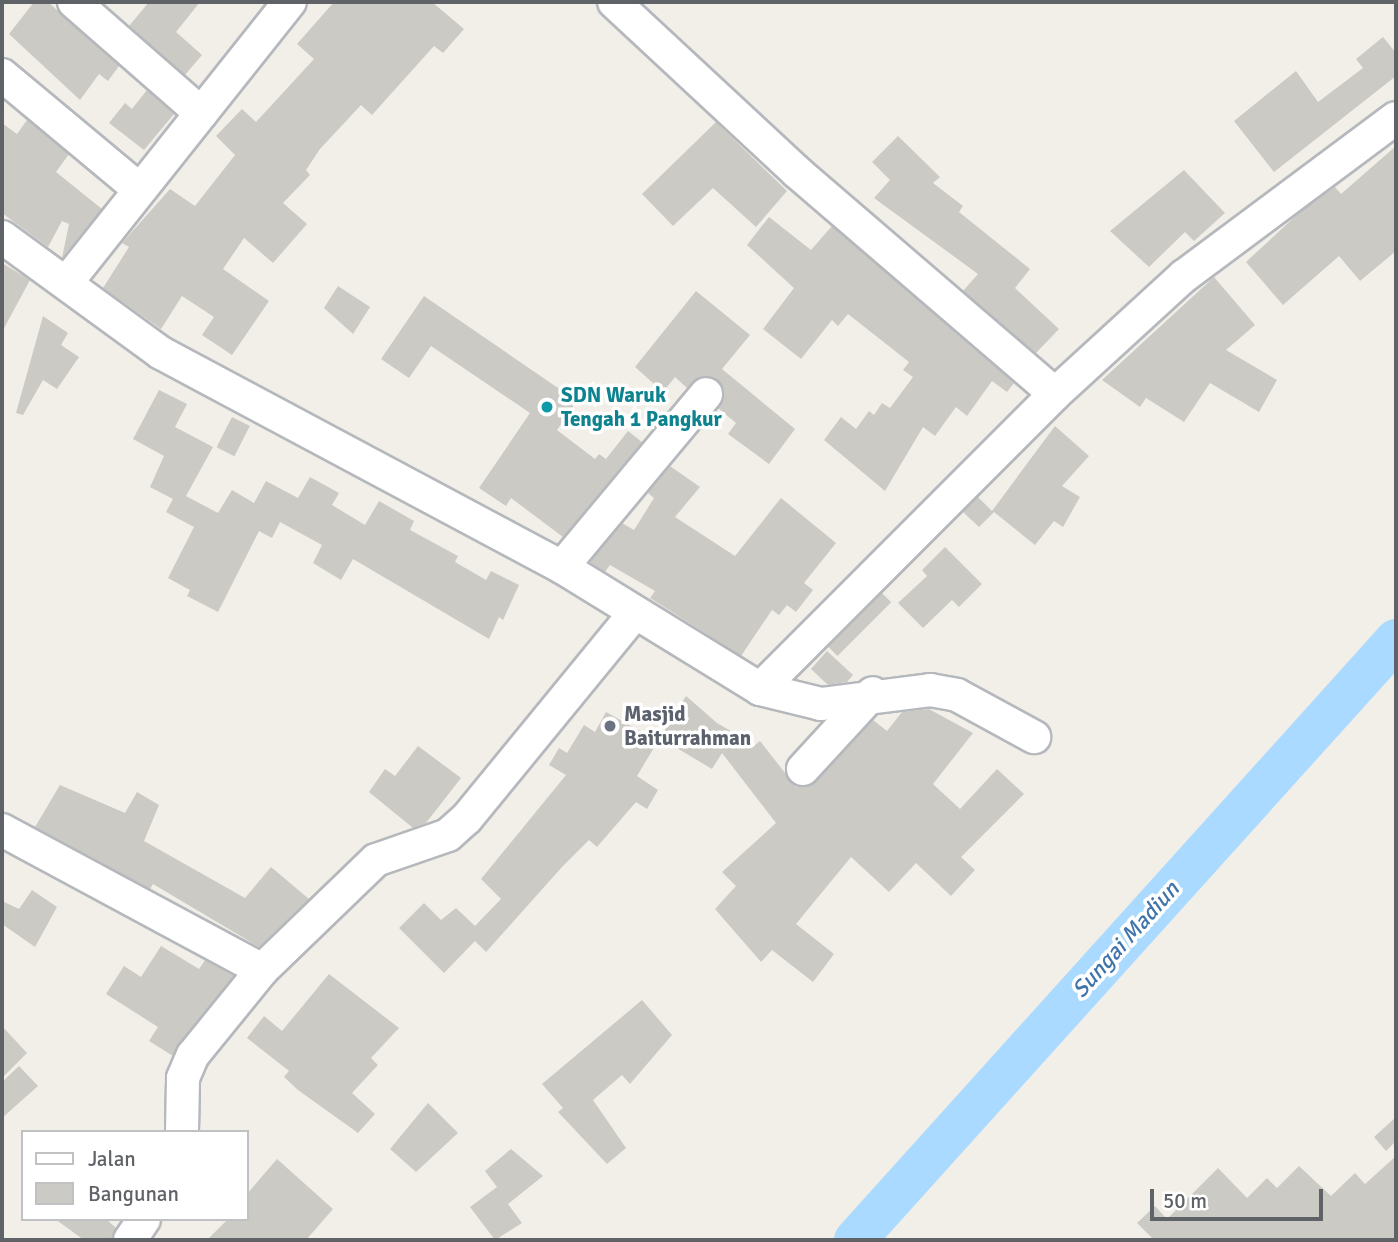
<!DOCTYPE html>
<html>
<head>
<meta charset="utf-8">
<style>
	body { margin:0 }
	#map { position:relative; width:1398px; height:1242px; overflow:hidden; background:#f1efe8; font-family:Signika,sans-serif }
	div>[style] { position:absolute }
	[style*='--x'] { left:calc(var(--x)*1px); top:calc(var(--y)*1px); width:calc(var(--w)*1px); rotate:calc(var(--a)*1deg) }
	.river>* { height:42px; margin:-21px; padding:0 21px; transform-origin:21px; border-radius:21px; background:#aadaff }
	.building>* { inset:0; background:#cccac5; transform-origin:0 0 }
	.roads { filter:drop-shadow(2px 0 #b5b8bc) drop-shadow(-2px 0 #b5b8bc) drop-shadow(0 2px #b5b8bc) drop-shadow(0 -2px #b5b8bc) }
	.minor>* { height:32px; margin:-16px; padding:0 16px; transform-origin:16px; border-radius:16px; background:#fff }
	.dots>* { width:19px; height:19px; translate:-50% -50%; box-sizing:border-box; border:4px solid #fff; border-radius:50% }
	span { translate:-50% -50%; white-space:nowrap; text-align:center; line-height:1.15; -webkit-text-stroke:7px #fff; paint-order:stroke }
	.culture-label { font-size:21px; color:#0d838f; font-weight:700 }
	.left { translate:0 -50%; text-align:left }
	.worship-label { font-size:21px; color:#5b616d; font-weight:700 }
	.water-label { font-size:23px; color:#4174aa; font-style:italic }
	.frame { position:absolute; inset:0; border:4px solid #5f6368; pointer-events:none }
	.legend { position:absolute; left:21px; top:1130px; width:228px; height:91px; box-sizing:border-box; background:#fff; border:2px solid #bfc1c3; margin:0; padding:9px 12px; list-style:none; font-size:21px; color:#5f6368 }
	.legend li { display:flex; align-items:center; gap:14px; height:35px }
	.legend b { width:35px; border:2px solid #bfc1c3 }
	.scale { position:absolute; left:1150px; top:1189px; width:173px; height:32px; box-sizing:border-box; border:4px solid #5f6368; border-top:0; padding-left:9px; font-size:21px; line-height:24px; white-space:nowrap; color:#5f6368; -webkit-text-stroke:5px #fff; paint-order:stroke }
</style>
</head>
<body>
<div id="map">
	<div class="river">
		<div style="--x:855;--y:1240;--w:808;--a:-47.96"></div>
	</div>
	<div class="building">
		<div style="clip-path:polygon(34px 2px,48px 2px,119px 66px,108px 81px,99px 74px,80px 100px,9px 34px)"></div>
		<div style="clip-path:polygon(149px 2px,200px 2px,176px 32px,202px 55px,185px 75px,129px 26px)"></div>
		<div style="clip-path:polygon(334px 2px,432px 2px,464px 29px,443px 53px,434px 46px,372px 115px,361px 105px,320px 149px,306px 170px,310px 175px,283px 203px,307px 224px,273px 263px,244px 238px,223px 269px,269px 301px,232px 355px,202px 335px,214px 317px,182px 296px,161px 329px,103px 288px,129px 247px,122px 243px,170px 189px,195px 206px,235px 155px,216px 136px,242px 109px,256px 122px,314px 59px,297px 44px)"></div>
		<div style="clip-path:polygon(1383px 37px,1396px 53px,1396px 76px,1274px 172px,1234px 121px,1296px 71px,1318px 102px,1363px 68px,1356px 59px)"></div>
		<div style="clip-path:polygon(147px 90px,174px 114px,144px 150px,109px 123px,125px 103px,132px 109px)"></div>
		<div style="clip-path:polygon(27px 120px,69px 154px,56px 172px,102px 209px,62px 258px,69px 224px,62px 221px,48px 247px,2px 213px,2px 123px,17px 134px)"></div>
		<div style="clip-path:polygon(716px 122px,787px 191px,756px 227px,713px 188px,673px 226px,642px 194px)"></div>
		<div style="clip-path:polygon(898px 136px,940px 177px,933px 183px,963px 206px,959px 212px,1030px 269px,1015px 288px,1059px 329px,1036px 353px,963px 291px,978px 274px,874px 198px,890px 180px,872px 162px)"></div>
		<div style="clip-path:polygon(1396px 146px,1396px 251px,1360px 281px,1339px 256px,1283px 305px,1246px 262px,1301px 211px,1335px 187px,1341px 194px)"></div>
		<div style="clip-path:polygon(1184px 170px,1225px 213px,1194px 241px,1185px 232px,1149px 267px,1110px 231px)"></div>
		<div style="clip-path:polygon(769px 217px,811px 250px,832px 226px,1014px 383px,1007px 392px,992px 381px,967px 416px,956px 407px,935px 436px,923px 427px,885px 491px,824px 440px,841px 417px,856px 429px,869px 411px,874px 415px,882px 403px,890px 408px,913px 377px,903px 370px,909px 362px,848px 314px,838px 326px,832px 320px,801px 359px,763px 329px,794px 288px,747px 245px)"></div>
		<div style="clip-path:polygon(2px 263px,30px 280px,2px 332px)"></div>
		<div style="clip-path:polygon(1214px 277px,1255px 325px,1226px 350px,1277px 380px,1259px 412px,1210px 383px,1184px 422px,1146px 398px,1140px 407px,1102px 380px)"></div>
		<div style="clip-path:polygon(338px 286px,370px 307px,353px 334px,324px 308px)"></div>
		<div style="clip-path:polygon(696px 291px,750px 335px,722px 369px,795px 429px,769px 464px,728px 434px,736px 423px,718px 408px,724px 396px,717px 380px,700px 377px,687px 388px,675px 377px,663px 392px,635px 367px)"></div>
		<div style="clip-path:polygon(424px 296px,577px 401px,557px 430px,595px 459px,599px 454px,606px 459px,628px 431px,642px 442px,563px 537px,511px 498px,506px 506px,479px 488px,530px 413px,431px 346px,409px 378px,381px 359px)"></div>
		<div style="clip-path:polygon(43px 316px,68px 333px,61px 345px,79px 357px,57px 389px,43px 380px,23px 415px,16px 413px)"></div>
		<div style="clip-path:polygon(159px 390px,187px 404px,175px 427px,213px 447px,186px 496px,218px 513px,232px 490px,254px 503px,266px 481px,298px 498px,310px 477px,339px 493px,332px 505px,365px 525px,379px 501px,414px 521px,410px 530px,458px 556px,455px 562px,486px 580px,491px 571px,519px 585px,503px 620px,499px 617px,489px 639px,353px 559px,341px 580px,313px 563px,322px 545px,280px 522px,272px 538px,259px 531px,218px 612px,187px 596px,190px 590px,168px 578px,194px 527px,166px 512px,173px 499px,150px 487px,164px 456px,133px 439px)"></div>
		<div style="left:232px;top:417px;width:20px;height:34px;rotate:27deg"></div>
		<div style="clip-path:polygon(1055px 426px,1089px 456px,1062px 486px,1080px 497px,1063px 527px,1054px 521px,1035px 545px,994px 512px,979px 527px,963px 512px,978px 497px,992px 511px)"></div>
		<div style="clip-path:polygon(670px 466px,700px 487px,675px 517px,735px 556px,781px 498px,836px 543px,804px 583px,813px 590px,796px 612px,787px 605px,779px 615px,772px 610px,741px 656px,650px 598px,655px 591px,610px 565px,605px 572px,590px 562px,622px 523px,634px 530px,654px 498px,648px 493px)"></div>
		<div style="clip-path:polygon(945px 547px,982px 584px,959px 607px,952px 600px,923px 628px,898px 603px,927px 576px,922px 570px)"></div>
		<div style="left:882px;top:593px;width:13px;height:76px;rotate:45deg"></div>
		<div style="clip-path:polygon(827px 651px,853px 675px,847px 682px,828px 685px,811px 669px)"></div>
		<div style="clip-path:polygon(686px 696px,717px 723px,755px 745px,760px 741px,796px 787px,817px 781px,873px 720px,887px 731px,902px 712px,929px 709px,973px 733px,933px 784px,960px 809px,997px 769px,1024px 794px,961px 857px,975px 870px,951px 896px,916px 863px,889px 892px,851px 857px,796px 924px,834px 954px,813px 982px,772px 950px,761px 962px,715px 909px,736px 886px,722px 872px,776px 823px,722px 753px,712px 769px,660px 738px)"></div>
		<div style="clip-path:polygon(606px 712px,658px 741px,637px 776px,658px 790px,647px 809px,636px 802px,597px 847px,589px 840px,562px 867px,486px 952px,475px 941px,444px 973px,399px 928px,424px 903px,441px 920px,456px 908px,475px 926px,501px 899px,481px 879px,566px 775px,549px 765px,559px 748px,567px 753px,584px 725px,595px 732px)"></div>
		<div style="clip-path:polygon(418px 746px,461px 778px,426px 823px,413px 828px,369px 792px,385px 769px,395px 776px)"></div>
		<div style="clip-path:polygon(60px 785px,125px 813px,137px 792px,159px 805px,144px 841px,245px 898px,271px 867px,309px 899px,259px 947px,153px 884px,150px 889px,35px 827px)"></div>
		<div style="clip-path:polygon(32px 890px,57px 907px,35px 947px,2px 924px,2px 901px,19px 909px)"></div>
		<div style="clip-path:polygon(161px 946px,199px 969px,205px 960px,234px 976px,173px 1056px,149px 1041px,158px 1027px,106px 994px,124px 966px,141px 977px)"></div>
		<div style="clip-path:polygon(329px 974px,399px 1028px,371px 1058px,378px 1065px,352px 1093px,375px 1114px,358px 1133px,298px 1090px,284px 1077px,289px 1071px,247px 1038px,264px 1016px,282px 1031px)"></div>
		<div style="clip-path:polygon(642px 1000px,672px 1035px,630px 1084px,622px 1075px,593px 1100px,626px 1148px,607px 1164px,558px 1112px,563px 1108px,542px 1084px)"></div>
		<div style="clip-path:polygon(2px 1026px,27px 1053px,2px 1078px)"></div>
		<div style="clip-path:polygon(19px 1066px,38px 1086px,2px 1118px,2px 1082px)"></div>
		<div style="clip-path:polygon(428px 1103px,458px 1133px,416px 1172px,390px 1149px)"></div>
		<div style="clip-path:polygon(1396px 1117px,1396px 1141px,1386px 1151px,1374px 1137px)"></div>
		<div style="clip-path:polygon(511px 1149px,543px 1176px,508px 1204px,522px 1223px,495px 1240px,470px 1207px,497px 1187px,485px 1171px)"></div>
		<div style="clip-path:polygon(1396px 1156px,1396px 1240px,1154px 1240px,1137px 1223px,1155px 1206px,1167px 1219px,1218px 1168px,1247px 1198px,1267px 1178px,1277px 1188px,1299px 1166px,1331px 1196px,1355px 1173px,1365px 1184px)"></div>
		<div style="clip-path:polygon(277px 1159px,333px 1209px,306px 1240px,207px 1240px,228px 1219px,247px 1219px,247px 1194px)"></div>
		<div style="clip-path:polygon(55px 1219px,106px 1219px,116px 1228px,112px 1240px,84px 1240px)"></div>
	</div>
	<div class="roads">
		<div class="minor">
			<div style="--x:74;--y:2;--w:169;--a:41.2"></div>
			<div style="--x:614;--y:2;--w:250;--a:42.9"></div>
			<div style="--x:797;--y:172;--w:340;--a:40.7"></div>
			<div style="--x:2;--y:75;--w:178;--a:39.8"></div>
			<div style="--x:2;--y:237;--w:197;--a:36.1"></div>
			<div style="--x:161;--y:353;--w:455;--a:28.1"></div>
			<div style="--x:562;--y:567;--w:233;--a:31.6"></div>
			<div style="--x:760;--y:689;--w:417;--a:-45"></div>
			<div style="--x:1055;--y:394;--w:175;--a:-42.5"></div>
			<div style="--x:1184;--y:276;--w:264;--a:-36.7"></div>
			<div style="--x:67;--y:282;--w:358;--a:-51.5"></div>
			<div style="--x:562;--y:567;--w:225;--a:-50.2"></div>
			<div style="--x:760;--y:689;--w:63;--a:13.8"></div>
			<div style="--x:821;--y:704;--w:110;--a:-7.3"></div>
			<div style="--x:930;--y:690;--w:27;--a:10"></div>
			<div style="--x:957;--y:695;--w:88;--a:28.6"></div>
			<div style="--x:803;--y:769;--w:103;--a:-47.4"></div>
			<div style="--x:2;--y:830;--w:295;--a:28.3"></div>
			<div style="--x:182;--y:1132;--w:54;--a:-88.9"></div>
			<div style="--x:183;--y:1078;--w:25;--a:-67"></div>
			<div style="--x:193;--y:1055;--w:109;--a:-50.9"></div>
			<div style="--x:262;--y:970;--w:158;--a:-44"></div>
			<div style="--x:376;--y:860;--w:76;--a:-19.1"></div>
			<div style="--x:448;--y:835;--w:25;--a:-42"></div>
			<div style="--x:467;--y:818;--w:264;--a:-50.7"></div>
			<div style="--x:130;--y:1240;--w:25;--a:-56"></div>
		</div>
	</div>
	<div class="dots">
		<div style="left:547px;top:407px;background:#0f9aa8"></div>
		<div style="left:610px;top:726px;background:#6b7280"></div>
	</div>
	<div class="culture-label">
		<span class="left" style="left:561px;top:407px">SDN Waruk<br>Tengah 1 Pangkur</span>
	</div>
	<div class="worship-label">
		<span class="left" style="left:624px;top:726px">Masjid<br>Baiturrahman</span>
	</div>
	<div class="water-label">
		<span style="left:1126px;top:940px;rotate:-48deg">Sungai Madiun</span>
	</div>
	<div class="frame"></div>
	<ul class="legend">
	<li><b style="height:9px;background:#fff"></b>Jalan</li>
	<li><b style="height:19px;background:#cccac5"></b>Bangunan</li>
	</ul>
	<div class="scale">50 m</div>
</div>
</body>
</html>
